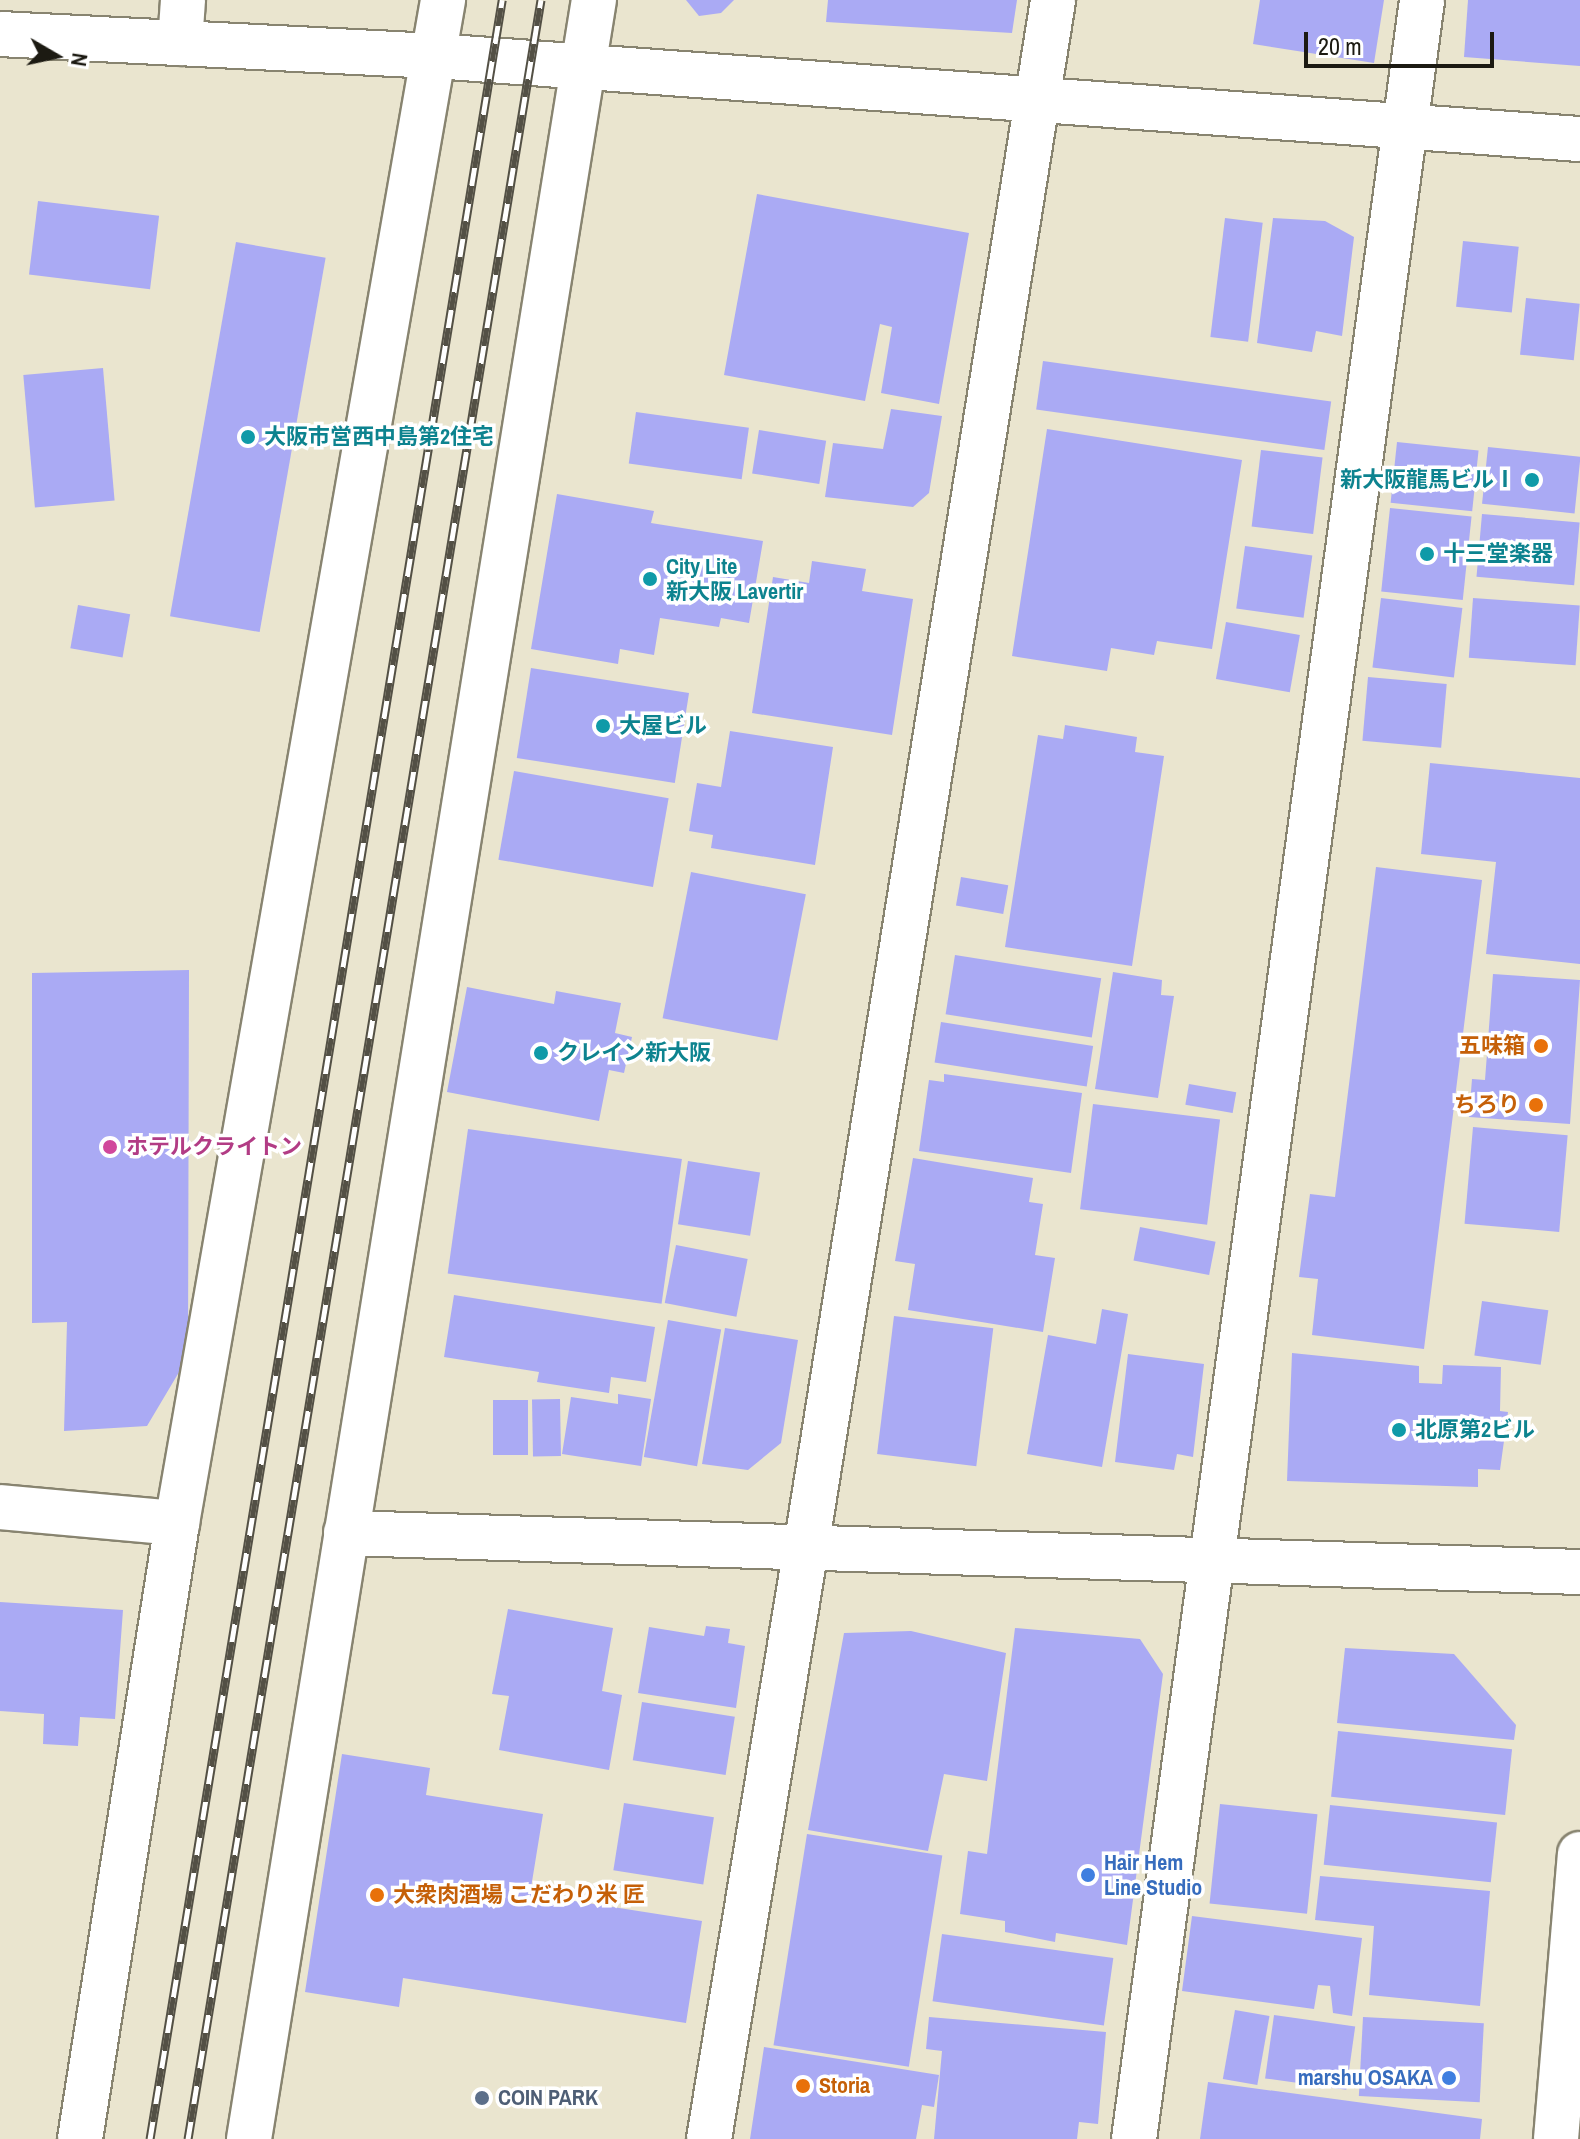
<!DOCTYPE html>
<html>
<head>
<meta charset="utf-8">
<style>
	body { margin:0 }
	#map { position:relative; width:1580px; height:2139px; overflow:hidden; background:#eae5cf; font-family:"Archivo Narrow","Noto Sans JP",sans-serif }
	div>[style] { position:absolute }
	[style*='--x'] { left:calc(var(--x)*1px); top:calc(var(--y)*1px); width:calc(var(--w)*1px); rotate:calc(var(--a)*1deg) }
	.building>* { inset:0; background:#aaaaf4; transform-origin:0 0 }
	.roads { filter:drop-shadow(2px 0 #888470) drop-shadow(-2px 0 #888470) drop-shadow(0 2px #888470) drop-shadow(0 -2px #888470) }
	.minor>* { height:44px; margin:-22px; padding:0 22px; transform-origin:22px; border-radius:22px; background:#fff }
	.tertiary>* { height:44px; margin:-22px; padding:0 22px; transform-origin:22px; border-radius:22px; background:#fff }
	.rail>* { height:9px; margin-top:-4.5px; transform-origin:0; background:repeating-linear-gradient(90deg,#fff 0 18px,#535045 0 36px); box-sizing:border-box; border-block:2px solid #535045 }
	.dots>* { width:22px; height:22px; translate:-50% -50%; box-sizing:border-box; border:4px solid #fff; border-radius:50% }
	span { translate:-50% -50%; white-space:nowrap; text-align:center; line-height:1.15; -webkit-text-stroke:7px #fff; paint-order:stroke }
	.culture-label { font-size:22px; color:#0d838f; font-weight:700 }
	.left { translate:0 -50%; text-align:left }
	.right { translate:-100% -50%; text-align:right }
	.food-label { font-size:22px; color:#c56008; font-weight:700 }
	.hotel-label { font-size:22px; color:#b23c85; font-weight:700 }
	.shop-label { font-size:22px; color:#366cbe; font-weight:700 }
	.service-label { font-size:22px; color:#4e5e75; font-weight:700 }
	.north { position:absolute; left:16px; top:16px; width:80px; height:80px; -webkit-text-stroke:6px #fff; paint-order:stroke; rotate:99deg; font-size:22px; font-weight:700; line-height:32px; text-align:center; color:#1c1a12 }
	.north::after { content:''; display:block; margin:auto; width:28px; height:36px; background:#1c1a12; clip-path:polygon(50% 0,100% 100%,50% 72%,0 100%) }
	.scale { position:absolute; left:1304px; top:32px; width:190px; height:36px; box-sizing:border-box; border:4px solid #1c1a12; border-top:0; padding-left:10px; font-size:24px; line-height:28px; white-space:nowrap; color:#1c1a12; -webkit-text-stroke:6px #fff; paint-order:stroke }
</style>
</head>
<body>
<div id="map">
	<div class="building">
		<div style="clip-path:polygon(686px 0,734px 0,721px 13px,699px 16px)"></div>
		<div style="clip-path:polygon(828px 0,1017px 0,1012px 33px,826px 22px)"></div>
		<div style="clip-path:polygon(1260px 0,1384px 0,1374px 63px,1253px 44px)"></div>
		<div style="clip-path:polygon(1468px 0,1580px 0,1580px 66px,1464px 57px)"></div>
		<div style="clip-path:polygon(757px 194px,969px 233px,939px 404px,881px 393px,892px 327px,880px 324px,865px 401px,724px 375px)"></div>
		<div style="left:38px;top:201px;width:122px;height:74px;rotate:7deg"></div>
		<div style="left:1225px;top:218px;width:38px;height:120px;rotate:7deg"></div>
		<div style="clip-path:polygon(1273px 218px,1325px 221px,1354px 237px,1342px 336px,1316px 331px,1312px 352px,1257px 343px)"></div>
		<div style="left:1463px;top:241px;width:56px;height:66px;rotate:6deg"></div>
		<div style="left:236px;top:242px;width:91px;height:380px;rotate:10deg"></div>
		<div style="left:1526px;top:298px;width:54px;height:57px;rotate:6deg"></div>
		<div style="left:1043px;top:361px;width:291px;height:49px;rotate:8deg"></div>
		<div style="left:103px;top:368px;width:133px;height:80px;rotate:85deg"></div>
		<div style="clip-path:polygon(891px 409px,942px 416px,929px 493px,913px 507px,825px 497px,833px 443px,883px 449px)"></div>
		<div style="left:636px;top:412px;width:114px;height:52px;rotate:8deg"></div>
		<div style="clip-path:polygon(1047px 429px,1242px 460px,1212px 649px,1157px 641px,1154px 655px,1111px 648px,1107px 671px,1012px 656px)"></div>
		<div style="left:759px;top:430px;width:68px;height:44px;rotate:9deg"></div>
		<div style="left:1397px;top:442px;width:82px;height:61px;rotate:6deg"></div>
		<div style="left:1488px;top:447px;width:93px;height:57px;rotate:6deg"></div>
		<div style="left:1261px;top:450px;width:62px;height:77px;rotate:7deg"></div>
		<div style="clip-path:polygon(557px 494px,654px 511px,651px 523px,763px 541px,749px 623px,721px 618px,719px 627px,660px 618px,654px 655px,620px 649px,618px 664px,531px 649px)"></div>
		<div style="left:1390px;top:508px;width:82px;height:84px;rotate:6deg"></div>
		<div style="left:1482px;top:514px;width:98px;height:63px;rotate:5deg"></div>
		<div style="left:1245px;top:546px;width:68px;height:63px;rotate:8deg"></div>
		<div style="clip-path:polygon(812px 561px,866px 569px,862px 591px,913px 599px,892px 735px,752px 713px,773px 577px,809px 583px)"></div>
		<div style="left:1381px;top:598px;width:82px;height:70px;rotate:7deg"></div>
		<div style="left:1473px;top:598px;width:107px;height:60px;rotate:4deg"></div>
		<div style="left:78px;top:605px;width:53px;height:44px;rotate:10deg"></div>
		<div style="left:1226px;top:622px;width:75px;height:58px;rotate:10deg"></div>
		<div style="left:531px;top:668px;width:160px;height:91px;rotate:9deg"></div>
		<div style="left:1368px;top:677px;width:79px;height:64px;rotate:5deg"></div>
		<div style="clip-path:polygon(1065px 725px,1137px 737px,1135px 752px,1164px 756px,1132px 966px,1005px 947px,1038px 735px,1063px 739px)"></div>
		<div style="clip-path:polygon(730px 731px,833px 747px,815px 865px,711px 848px,713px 835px,689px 831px,697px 783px,721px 787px)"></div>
		<div style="clip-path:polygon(1430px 763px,1580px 778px,1580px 964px,1486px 954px,1496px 862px,1421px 854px)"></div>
		<div style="left:514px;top:771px;width:157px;height:90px;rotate:10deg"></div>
		<div style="clip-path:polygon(1376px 867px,1482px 880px,1424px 1349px,1312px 1335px,1318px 1279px,1299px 1277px,1310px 1194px,1335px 1197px)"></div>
		<div style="left:691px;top:872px;width:117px;height:149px;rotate:11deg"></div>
		<div style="left:961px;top:877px;width:48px;height:29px;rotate:10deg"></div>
		<div style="left:955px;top:955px;width:148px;height:60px;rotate:9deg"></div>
		<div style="clip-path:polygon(189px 970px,188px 1357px,147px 1426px,64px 1431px,67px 1322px,32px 1323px,32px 973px)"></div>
		<div style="clip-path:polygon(1113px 972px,1162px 980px,1161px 995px,1174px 996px,1158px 1098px,1095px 1089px)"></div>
		<div style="clip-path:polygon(1493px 974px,1580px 980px,1570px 1124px,1469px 1117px,1472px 1079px,1485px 1080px)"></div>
		<div style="clip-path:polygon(467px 987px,554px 1004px,556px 991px,621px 1003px,615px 1033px,632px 1037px,624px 1073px,609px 1070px,599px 1121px,447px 1092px)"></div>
		<div style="left:941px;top:1022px;width:154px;height:41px;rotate:9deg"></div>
		<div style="clip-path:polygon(944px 1074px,1082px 1093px,1071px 1173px,919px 1151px,929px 1080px,944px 1082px)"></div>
		<div style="left:1189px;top:1084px;width:48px;height:21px;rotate:10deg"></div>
		<div style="left:1093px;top:1104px;width:128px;height:106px;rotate:7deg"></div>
		<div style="left:1473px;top:1127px;width:95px;height:97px;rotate:5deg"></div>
		<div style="left:468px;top:1129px;width:216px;height:146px;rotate:8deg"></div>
		<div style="clip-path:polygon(913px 1158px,1033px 1178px,1029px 1202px,1043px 1204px,1035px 1255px,1055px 1258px,1043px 1332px,908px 1310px,915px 1264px,895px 1261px)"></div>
		<div style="left:688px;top:1161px;width:73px;height:64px;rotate:9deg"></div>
		<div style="left:1140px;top:1227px;width:77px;height:34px;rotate:11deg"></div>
		<div style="left:676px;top:1245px;width:73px;height:59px;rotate:11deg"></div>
		<div style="clip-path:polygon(454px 1295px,655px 1327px,646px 1382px,611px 1377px,609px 1393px,537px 1382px,539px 1372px,444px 1357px)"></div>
		<div style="left:1482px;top:1301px;width:67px;height:55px;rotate:8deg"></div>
		<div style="clip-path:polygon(1102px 1309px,1128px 1314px,1102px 1467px,1027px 1454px,1048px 1335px,1096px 1344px)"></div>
		<div style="left:894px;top:1316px;width:100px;height:139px;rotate:7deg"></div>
		<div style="left:668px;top:1320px;width:54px;height:139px;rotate:10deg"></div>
		<div style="clip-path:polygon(725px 1328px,798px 1340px,781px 1443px,748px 1470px,702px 1464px)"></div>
		<div style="clip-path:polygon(1292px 1353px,1419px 1366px,1419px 1383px,1442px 1384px,1443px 1365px,1501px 1367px,1500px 1411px,1508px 1412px,1500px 1470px,1478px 1469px,1478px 1487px,1287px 1481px)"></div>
		<div style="clip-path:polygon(1128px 1354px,1204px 1364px,1193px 1457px,1177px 1454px,1174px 1470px,1115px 1462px)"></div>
		<div style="clip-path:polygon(618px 1394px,651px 1399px,641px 1466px,562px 1454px,571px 1397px,618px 1404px)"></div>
		<div style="left:560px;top:1399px;width:57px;height:28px;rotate:89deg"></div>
		<div style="left:528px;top:1400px;width:55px;height:35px;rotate:90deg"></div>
		<div style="clip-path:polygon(0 1602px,123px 1610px,115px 1719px,80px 1717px,78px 1746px,43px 1744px,44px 1714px,0 1711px)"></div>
		<div style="clip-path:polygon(508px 1609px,613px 1628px,602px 1691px,622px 1695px,609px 1770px,499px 1750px,509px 1696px,492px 1694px)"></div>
		<div style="clip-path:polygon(706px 1626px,730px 1629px,728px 1643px,745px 1646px,736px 1708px,638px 1693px,649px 1627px,704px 1636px)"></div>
		<div style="clip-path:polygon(1015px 1628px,1140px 1639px,1163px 1674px,1127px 1945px,1056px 1933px,1055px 1942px,1005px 1932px,1005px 1921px,960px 1914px,968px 1851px,987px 1854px)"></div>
		<div style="clip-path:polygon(911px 1631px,1006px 1653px,987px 1781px,944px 1774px,928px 1851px,808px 1830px,844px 1633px)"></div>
		<div style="clip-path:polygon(1345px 1648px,1454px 1654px,1516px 1725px,1514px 1740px,1337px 1723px)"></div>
		<div style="left:642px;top:1702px;width:94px;height:59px;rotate:9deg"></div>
		<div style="left:1338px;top:1731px;width:175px;height:66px;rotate:6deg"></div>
		<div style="clip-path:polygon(342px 1754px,430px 1768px,426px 1795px,543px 1814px,530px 1894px,702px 1921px,686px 2023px,403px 1978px,399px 2007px,305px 1992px)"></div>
		<div style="left:624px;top:1803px;width:91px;height:68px;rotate:9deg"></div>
		<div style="left:1220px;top:1804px;width:98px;height:100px;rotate:6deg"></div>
		<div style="left:1330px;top:1805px;width:168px;height:60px;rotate:6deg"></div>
		<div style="left:807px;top:1834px;width:137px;height:214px;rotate:9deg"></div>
		<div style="clip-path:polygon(1320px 1876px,1490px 1891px,1480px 2006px,1369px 1995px,1374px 1926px,1315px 1920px)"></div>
		<div style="clip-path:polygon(1192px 1916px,1362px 1938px,1352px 2016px,1333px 2013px,1330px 1986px,1318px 1985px,1314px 2009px,1182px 1991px)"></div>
		<div style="left:942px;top:1934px;width:173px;height:68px;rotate:8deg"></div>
		<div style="left:1235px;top:2010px;width:35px;height:70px;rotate:10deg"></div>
		<div style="left:1274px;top:2015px;width:82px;height:64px;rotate:8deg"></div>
		<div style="clip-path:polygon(929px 2017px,1106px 2032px,1098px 2124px,1079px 2122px,1077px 2139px,934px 2139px,942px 2051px,926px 2049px)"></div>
		<div style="left:1363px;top:2017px;width:121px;height:79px;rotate:3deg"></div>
		<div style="clip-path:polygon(764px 2047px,939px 2075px,934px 2107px,922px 2105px,916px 2139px,750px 2139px)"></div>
		<div style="clip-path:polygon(1208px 2082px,1482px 2119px,1480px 2139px,1200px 2139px)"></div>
	</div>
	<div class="roads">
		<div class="minor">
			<div style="--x:180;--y:43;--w:43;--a:-86"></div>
			<div style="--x:0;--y:1507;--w:178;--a:5.2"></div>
			<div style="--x:177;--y:1523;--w:1546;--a:-80.09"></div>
			<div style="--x:806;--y:1548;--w:1568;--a:-80.93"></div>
			<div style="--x:80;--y:2139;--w:624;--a:-81.05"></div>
			<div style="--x:249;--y:2139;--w:2167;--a:-80.84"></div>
			<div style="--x:1134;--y:2139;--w:2158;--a:-82.33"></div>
		</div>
		<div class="tertiary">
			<div style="--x:0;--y:34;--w:436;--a:2.9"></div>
			<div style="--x:435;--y:56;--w:1148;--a:4.15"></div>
			<div style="--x:346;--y:1533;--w:1235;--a:1.81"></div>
			<div style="--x:709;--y:2139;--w:599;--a:-80.68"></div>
			<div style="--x:1556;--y:2139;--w:286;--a:-85.2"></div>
		</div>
	</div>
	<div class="rail">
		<div style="--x:150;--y:2139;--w:2168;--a:-80.65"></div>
		<div style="--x:188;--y:2139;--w:2168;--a:-80.63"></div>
	</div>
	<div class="dots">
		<div style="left:248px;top:437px;background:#0f9aa8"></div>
		<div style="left:1532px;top:480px;background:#0f9aa8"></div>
		<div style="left:1427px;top:554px;background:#0f9aa8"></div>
		<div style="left:650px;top:579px;background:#0f9aa8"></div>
		<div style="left:603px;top:726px;background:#0f9aa8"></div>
		<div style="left:1541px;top:1046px;background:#e8710a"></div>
		<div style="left:541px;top:1053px;background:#0f9aa8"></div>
		<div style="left:1536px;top:1105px;background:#e8710a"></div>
		<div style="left:110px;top:1147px;background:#d1479c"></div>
		<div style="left:1399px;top:1430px;background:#0f9aa8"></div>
		<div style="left:1088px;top:1875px;background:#3f7fe0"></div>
		<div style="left:377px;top:1895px;background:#e8710a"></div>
		<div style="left:1449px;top:2078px;background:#3f7fe0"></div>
		<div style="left:803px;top:2086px;background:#e8710a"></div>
		<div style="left:482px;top:2098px;background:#5c6f8a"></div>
	</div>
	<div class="culture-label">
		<span class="left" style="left:264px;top:437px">大阪市営西中島第2住宅</span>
		<span class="right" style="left:1516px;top:480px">新大阪龍馬ビルⅠ</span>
		<span class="left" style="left:1443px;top:554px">十三堂楽器</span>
		<span class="left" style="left:666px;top:579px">City Lite<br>新大阪 Lavertir</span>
		<span class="left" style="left:619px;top:726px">大屋ビル</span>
		<span class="left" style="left:557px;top:1053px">クレイン新大阪</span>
		<span class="left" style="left:1415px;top:1430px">北原第2ビル</span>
	</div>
	<div class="food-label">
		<span class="right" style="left:1525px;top:1046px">五味箱</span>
		<span class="right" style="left:1520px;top:1105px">ちろり</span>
		<span class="left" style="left:393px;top:1895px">大衆肉酒場 こだわり米 匠</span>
		<span class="left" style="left:819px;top:2086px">Storia</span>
	</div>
	<div class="hotel-label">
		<span class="left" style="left:126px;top:1147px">ホテルクライトン</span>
	</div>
	<div class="shop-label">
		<span class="left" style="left:1104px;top:1875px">Hair Hem<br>Line Studio</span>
		<span class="right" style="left:1433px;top:2078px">marshu OSAKA</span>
	</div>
	<div class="service-label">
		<span class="left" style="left:498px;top:2098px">COIN PARK</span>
	</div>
	<div class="north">N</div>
	<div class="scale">20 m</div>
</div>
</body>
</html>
